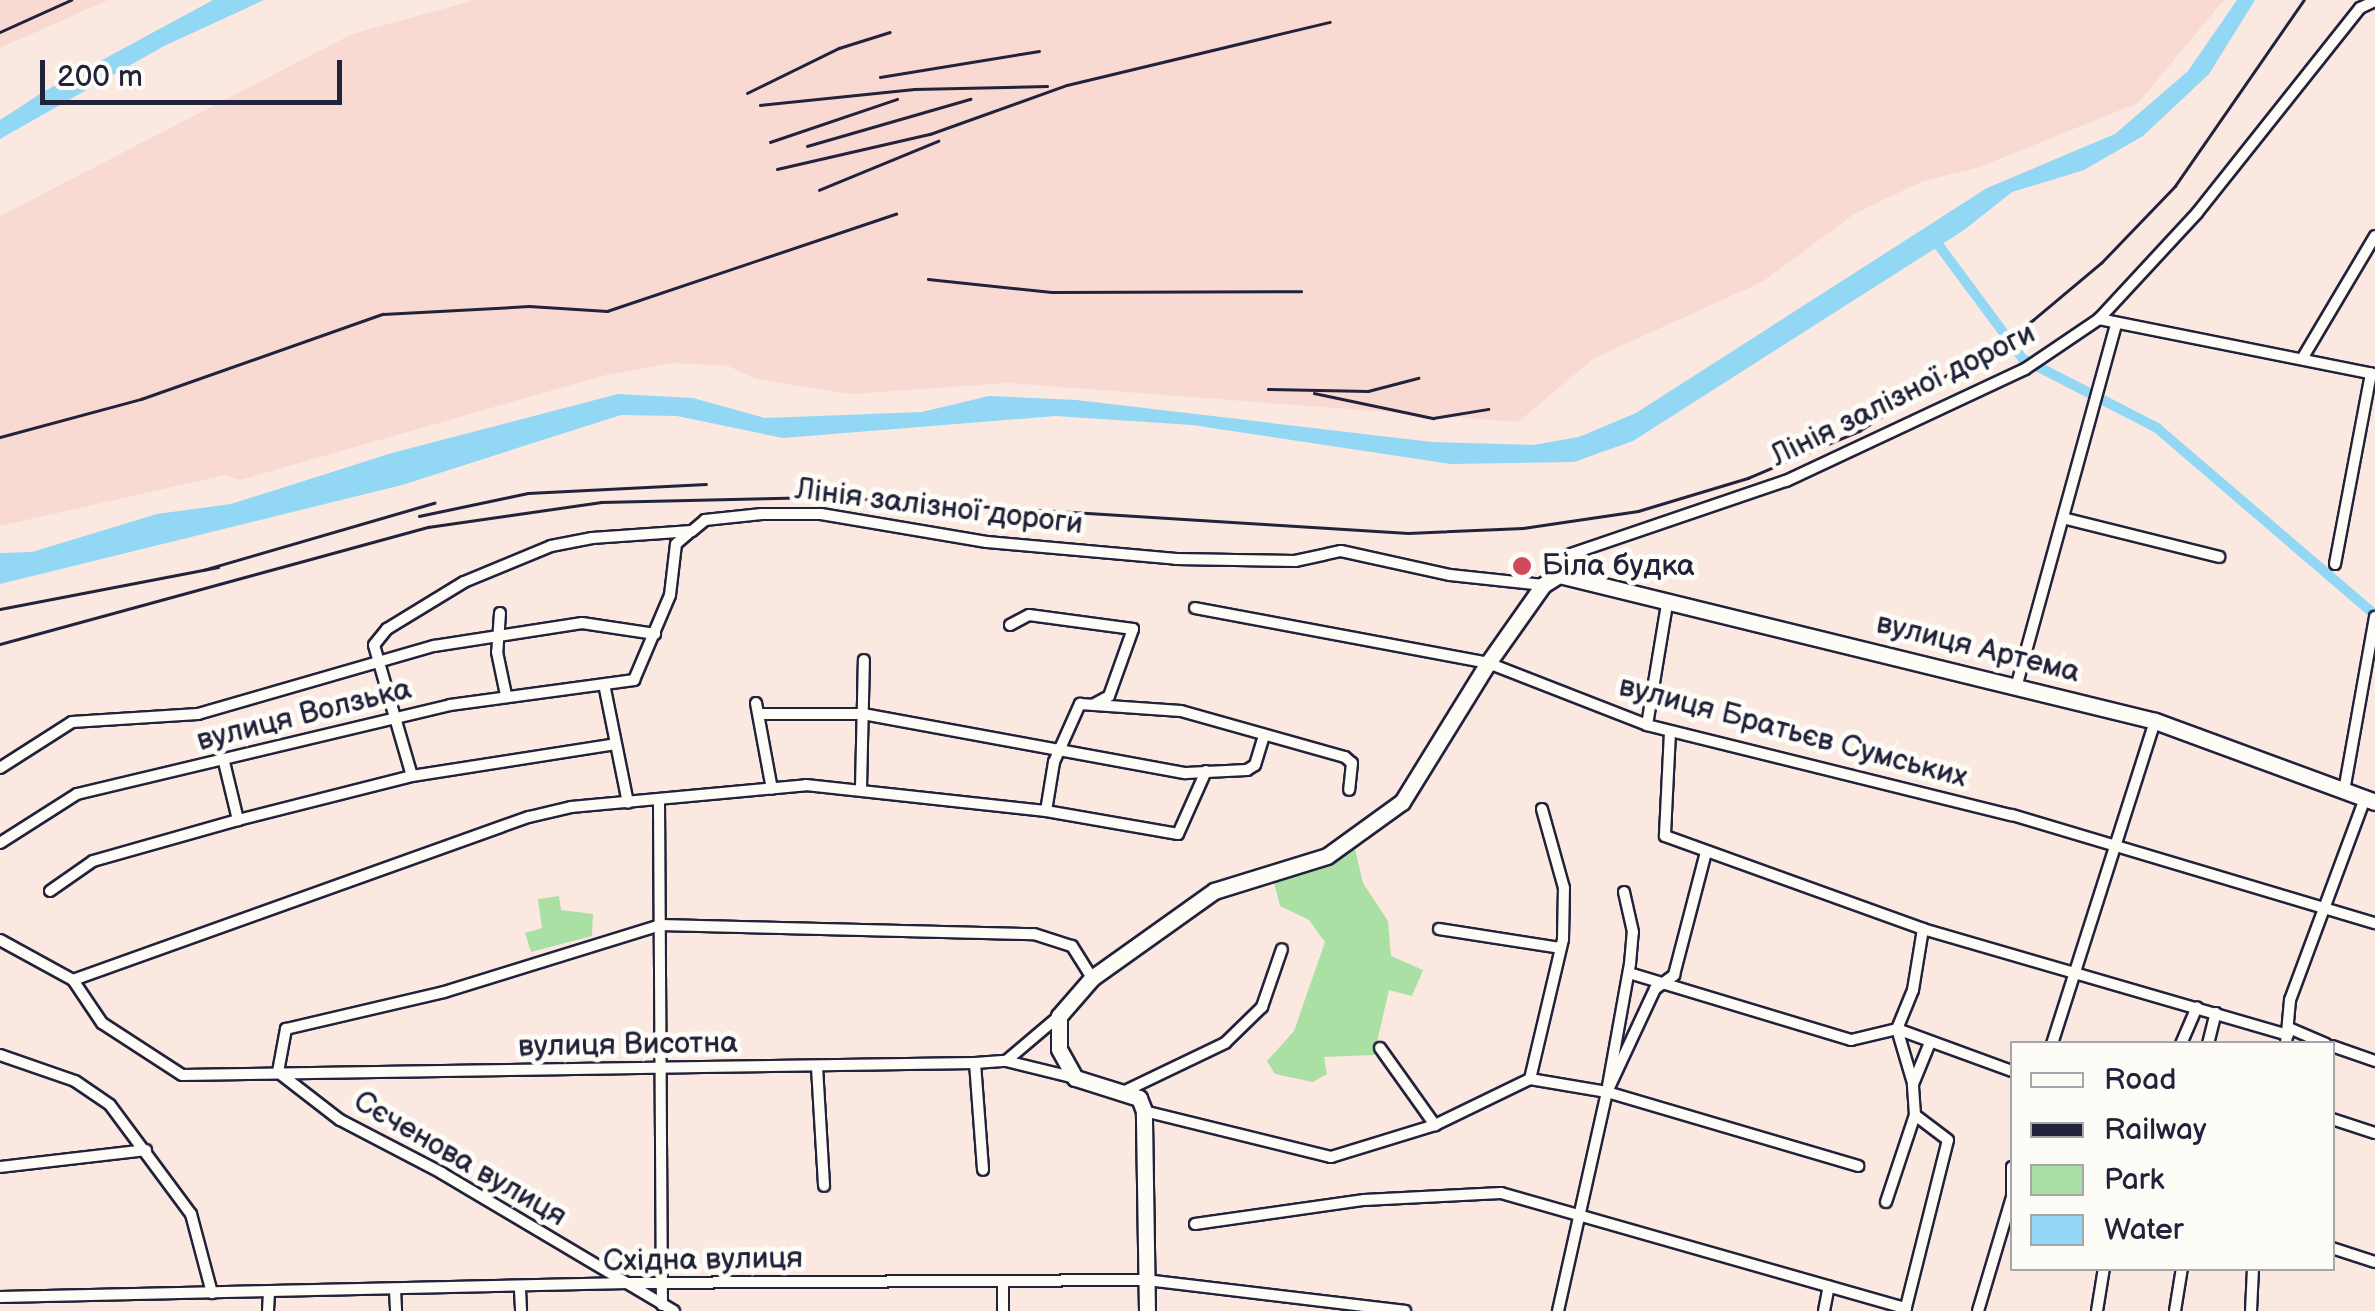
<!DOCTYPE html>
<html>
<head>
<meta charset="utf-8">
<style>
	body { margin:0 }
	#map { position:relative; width:2375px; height:1311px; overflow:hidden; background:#fae8e1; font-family:"Balsamiq Sans",sans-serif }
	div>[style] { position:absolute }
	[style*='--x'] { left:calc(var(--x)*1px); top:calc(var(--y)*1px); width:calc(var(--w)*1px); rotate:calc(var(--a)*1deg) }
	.built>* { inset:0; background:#f8dad2 }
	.green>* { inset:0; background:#aae0a4 }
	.water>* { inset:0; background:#92d7f4 }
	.canal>* { height:10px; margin:-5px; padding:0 5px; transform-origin:5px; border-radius:5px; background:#92d7f4 }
	.roads { filter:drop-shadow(2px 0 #22223b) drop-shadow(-2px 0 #22223b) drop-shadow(0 2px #22223b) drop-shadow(0 -2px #22223b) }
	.street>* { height:10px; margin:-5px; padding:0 5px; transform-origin:5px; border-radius:5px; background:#fdfcf7 }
	.secondary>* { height:15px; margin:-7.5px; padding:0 7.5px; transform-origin:7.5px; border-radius:7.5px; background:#fdfcf7 }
	.rail>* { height:2.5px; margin:-1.25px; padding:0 1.25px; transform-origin:1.25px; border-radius:1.25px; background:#22223b }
	.dots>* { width:28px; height:28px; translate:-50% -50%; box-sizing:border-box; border:5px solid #fdfcf7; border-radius:50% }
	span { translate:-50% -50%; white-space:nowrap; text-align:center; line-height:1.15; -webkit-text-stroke:10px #fdfcf7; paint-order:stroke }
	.street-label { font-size:30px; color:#22223b }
	.poi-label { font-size:30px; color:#22223b }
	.left { translate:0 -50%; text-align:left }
	.legend { position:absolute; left:2010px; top:1041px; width:325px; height:230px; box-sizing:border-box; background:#fdfcf7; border:2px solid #a5a5ac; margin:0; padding:12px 18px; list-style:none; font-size:30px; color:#22223b }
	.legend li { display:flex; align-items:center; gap:20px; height:50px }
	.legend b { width:50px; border:2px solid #a5a5ac }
	.scale { position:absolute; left:40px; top:60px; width:302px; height:45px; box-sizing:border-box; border:5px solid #22223b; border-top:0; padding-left:12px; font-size:30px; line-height:35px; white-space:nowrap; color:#22223b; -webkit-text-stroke:8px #fdfcf7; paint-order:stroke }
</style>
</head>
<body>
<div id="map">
	<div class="built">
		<div style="clip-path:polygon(0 0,108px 0,0 48px)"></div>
		<div style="clip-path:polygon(475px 0,2224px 0,2138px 103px,1977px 168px,1923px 181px,1854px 214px,1762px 282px,1594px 358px,1518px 422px,1008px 383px,851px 394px,756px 379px,728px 366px,674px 363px,606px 375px,240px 480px,225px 475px,0 526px,0 216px,352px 34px)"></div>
	</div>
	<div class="green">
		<div style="clip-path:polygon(1355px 849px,1363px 883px,1388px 921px,1391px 956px,1423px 970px,1412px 996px,1389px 990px,1374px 1055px,1324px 1057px,1327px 1074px,1313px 1082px,1275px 1074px,1267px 1061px,1294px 1031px,1325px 942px,1309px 920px,1280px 906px,1274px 882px)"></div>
		<div style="clip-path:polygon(559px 896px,561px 910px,593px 914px,592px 936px,531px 952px,525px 933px,542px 928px,538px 899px)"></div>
	</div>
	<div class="water">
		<div style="clip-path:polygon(213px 0,264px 0,164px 46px,0 139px,0 120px,43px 92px)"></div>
		<div style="clip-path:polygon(2237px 0,2255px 0,2209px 74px,2143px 136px,2084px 170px,2012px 192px,1964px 230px,1633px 441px,1574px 462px,1451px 464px,1192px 425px,1056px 416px,783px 438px,677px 416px,621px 415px,402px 485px,0 584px,0 553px,32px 552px,157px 514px,231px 504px,392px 453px,618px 394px,693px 398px,765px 418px,922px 412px,989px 396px,1076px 400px,1432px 442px,1533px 445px,1579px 437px,1636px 413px,1987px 188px,2115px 134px,2188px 71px)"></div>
	</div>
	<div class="canal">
		<div style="--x:1931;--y:235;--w:154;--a:53.4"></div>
		<div style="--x:2023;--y:359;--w:151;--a:27.2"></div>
		<div style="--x:2157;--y:428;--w:287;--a:40.6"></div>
	</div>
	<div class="roads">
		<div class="street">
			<div style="--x:2099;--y:319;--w:281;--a:11.3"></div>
			<div style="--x:2302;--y:359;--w:143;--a:-59.3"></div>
			<div style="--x:2067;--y:519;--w:157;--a:14"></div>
			<div style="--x:2335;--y:564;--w:194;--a:-79.3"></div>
			<div style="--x:1559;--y:575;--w:24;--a:-60"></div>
			<div style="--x:1571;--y:554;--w:227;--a:-18.8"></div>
			<div style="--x:1786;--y:481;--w:264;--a:-25.1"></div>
			<div style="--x:2025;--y:369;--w:89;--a:-34"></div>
			<div style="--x:2099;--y:319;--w:144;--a:-47.2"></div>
			<div style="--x:2197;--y:213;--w:262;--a:-51.5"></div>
			<div style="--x:2360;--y:8;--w:17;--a:-25"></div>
			<div style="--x:1195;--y:608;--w:298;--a:10.6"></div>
			<div style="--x:1488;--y:663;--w:171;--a:21.3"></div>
			<div style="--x:1647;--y:725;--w:376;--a:13.9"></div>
			<div style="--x:2012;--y:815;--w:379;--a:16.6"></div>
			<div style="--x:500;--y:613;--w:39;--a:94"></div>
			<div style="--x:497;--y:652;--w:44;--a:78.2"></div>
			<div style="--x:1010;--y:625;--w:21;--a:-28"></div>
			<div style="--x:1029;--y:615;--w:105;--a:7.7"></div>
			<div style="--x:1133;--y:629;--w:71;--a:109.7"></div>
			<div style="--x:1109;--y:696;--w:18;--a:151"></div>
			<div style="--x:2017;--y:684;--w:372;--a:-74.6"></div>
			<div style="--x:605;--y:689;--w:116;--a:78.6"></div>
			<div style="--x:756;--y:703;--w:87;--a:79.5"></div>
			<div style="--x:762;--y:714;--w:101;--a:0"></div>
			<div style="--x:863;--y:714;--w:328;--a:10.4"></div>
			<div style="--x:1186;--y:773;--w:61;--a:-2.8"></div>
			<div style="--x:1247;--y:770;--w:9;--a:-32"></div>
			<div style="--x:1255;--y:765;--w:31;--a:-73"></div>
			<div style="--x:1647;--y:725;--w:123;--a:-80.6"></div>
			<div style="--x:1670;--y:732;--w:104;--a:92.8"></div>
			<div style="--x:1665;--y:836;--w:274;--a:19.8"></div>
			<div style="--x:1923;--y:929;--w:380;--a:16.2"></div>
			<div style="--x:224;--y:762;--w:60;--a:76.4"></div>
			<div style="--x:0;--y:768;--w:85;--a:-32.6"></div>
			<div style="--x:72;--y:722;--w:126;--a:-3.6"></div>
			<div style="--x:198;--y:714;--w:246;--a:-16.1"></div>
			<div style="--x:434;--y:646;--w:150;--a:-8.8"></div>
			<div style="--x:582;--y:623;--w:74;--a:8.6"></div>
			<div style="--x:412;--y:776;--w:136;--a:-106.2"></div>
			<div style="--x:374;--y:645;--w:21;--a:-51"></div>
			<div style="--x:387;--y:629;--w:90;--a:-31.4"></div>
			<div style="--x:464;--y:582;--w:94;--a:-22.5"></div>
			<div style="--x:551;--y:546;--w:42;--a:-11"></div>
			<div style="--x:592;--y:538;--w:100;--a:-4"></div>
			<div style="--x:692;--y:531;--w:17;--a:-40"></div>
			<div style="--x:705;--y:520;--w:57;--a:-6"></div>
			<div style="--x:762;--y:514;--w:59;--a:0"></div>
			<div style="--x:821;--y:514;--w:168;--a:9.6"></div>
			<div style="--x:987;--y:542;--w:190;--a:5.1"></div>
			<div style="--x:1176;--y:559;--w:119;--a:1"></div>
			<div style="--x:1295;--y:561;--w:47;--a:-12.3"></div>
			<div style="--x:1341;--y:551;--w:112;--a:12.4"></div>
			<div style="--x:1450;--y:575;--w:94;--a:6.1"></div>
			<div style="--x:861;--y:788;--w:128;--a:-88.7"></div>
			<div style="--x:2344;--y:791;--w:177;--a:-79.9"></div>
			<div style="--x:659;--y:803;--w:502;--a:89.66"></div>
			<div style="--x:1046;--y:811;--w:50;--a:-80.7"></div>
			<div style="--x:1054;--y:762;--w:64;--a:-65.9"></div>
			<div style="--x:1080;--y:704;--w:101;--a:4"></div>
			<div style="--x:1181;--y:711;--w:170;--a:15.7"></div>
			<div style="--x:1345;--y:757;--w:9;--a:41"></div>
			<div style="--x:1352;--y:763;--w:27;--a:96"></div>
			<div style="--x:0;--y:843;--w:91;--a:-32.5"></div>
			<div style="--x:77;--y:794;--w:383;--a:-13.4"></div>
			<div style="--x:450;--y:705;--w:186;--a:-7.7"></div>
			<div style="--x:634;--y:680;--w:92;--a:-67"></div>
			<div style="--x:670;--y:595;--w:51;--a:-83.3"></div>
			<div style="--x:676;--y:544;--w:20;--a:-41"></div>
			<div style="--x:50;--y:891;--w:52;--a:-34.9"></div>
			<div style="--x:93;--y:861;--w:151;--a:-15.8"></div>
			<div style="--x:238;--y:820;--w:179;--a:-14.2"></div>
			<div style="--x:412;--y:776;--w:206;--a:-8.9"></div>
			<div style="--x:1439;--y:929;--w:122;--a:8.9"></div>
			<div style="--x:0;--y:940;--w:83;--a:28.7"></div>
			<div style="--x:73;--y:980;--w:484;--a:-19.7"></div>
			<div style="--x:529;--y:817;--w:43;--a:-13.4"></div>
			<div style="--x:571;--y:807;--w:236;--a:-5.3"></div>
			<div style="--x:806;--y:785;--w:241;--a:6.2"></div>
			<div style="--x:1046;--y:811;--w:134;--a:9.9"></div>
			<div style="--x:1178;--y:834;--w:69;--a:-66"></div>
			<div style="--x:1629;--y:973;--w:232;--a:16.8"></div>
			<div style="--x:1851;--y:1040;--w:47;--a:-13.4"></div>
			<div style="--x:1897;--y:1029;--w:122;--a:20.1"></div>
			<div style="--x:73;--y:980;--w:52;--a:56"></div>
			<div style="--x:102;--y:1023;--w:95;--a:33"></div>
			<div style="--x:182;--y:1075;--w:793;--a:-0.87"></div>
			<div style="--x:975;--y:1063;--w:31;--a:-4"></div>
			<div style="--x:1006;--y:1061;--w:70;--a:-40.3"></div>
			<div style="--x:2289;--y:1028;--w:40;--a:23.4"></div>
			<div style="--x:2052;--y:1044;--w:339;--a:-72.3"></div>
			<div style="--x:2181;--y:1044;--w:40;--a:-66.6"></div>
			<div style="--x:2208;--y:1044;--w:32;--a:-76"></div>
			<div style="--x:2286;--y:1044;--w:44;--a:-84.8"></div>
			<div style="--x:2290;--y:1000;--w:215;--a:-69.6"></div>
			<div style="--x:2332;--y:1046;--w:46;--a:19.2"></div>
			<div style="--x:1380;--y:1048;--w:95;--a:54.5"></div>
			<div style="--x:0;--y:1055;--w:79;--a:19.1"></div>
			<div style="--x:75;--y:1081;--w:42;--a:34.4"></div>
			<div style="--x:110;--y:1105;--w:136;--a:53.4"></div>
			<div style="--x:191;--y:1214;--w:82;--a:75.1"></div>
			<div style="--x:1006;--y:1061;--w:71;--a:13.8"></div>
			<div style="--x:975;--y:1063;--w:107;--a:85.7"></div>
			<div style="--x:817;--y:1067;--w:119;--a:86.6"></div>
			<div style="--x:1530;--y:1079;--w:144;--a:-76.7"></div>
			<div style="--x:1563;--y:939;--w:51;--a:-88.9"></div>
			<div style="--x:1564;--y:888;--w:82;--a:-105.6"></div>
			<div style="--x:1913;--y:1083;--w:56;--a:-106.5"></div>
			<div style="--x:1897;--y:1029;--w:42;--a:-67.7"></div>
			<div style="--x:1913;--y:990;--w:62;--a:-80.7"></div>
			<div style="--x:1608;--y:1086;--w:124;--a:-79.8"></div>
			<div style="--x:1630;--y:964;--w:32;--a:-85"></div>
			<div style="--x:1633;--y:932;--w:41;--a:-102.7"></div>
			<div style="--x:1125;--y:1091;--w:111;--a:-25.6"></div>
			<div style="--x:1225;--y:1043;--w:52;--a:-44.2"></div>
			<div style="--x:1262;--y:1007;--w:61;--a:-71"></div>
			<div style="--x:1144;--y:1111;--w:193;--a:13.8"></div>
			<div style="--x:1331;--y:1157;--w:109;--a:-17.1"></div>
			<div style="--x:1435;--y:1125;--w:106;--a:-25.8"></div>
			<div style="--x:1530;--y:1079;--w:78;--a:9.6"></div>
			<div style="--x:1607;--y:1092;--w:262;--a:16.4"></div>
			<div style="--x:2332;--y:1119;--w:45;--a:18"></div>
			<div style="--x:0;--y:1167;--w:147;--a:-6.6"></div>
			<div style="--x:1886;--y:1202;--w:92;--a:-71.6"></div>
			<div style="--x:1195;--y:1224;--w:171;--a:-8.1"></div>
			<div style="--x:1364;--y:1200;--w:137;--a:-2.9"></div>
			<div style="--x:1501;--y:1193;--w:421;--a:15.9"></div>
			<div style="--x:2332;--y:1248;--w:45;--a:18"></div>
			<div style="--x:1003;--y:1281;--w:30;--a:90"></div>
			<div style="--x:395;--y:1290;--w:21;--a:87"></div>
			<div style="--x:520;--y:1290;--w:21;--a:87"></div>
			<div style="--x:0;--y:1297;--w:628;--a:-1.28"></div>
			<div style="--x:628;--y:1283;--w:518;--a:-0.33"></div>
			<div style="--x:1146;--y:1280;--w:261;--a:6.8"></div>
			<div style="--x:268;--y:1311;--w:19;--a:-87"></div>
			<div style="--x:674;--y:1311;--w:270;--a:-149.3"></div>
			<div style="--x:442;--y:1173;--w:115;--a:-152.5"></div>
			<div style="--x:340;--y:1120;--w:78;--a:-142.3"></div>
			<div style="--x:278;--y:1072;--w:44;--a:-79.5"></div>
			<div style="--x:286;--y:1029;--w:162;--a:-13.2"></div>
			<div style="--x:444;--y:992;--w:226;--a:-17.2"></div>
			<div style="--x:660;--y:925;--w:374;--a:1.4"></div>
			<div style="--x:1034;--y:934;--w:40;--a:18"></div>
			<div style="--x:1072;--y:946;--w:38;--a:58"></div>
			<div style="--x:1558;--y:1311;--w:224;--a:-77.4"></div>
			<div style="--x:1607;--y:1092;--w:114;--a:-65"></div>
			<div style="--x:1655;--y:989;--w:24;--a:-36"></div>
			<div style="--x:1674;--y:975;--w:123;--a:-75.4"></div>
			<div style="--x:1824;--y:1311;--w:25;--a:-79"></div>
			<div style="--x:1905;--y:1311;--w:176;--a:-75.9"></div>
			<div style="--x:1948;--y:1140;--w:41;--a:-142.9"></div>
			<div style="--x:1915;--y:1115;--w:31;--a:-94"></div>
			<div style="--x:1913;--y:1084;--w:42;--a:-67.7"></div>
			<div style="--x:1978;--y:1311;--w:119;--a:-73.4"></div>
			<div style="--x:2012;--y:1197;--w:30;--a:-90"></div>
			<div style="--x:2097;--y:1311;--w:44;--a:-80.8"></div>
			<div style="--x:2175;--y:1311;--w:44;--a:-80.8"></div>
			<div style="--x:2251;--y:1311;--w:43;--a:-87.3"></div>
		</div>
		<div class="secondary">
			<div style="--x:1147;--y:1311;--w:200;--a:-90.9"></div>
			<div style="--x:1144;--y:1111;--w:14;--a:-111"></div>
			<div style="--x:1139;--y:1098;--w:67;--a:-162.6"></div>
			<div style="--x:1075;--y:1078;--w:33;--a:-119"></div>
			<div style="--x:1059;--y:1049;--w:33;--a:-90"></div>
			<div style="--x:1059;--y:1016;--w:50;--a:-49"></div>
			<div style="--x:1092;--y:978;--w:150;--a:-35.5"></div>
			<div style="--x:1214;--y:891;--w:118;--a:-17.2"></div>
			<div style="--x:1327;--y:856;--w:92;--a:-35.8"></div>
			<div style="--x:1402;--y:802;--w:163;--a:-58.3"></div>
			<div style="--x:1488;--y:663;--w:95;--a:-54.8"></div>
			<div style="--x:1543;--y:585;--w:19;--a:-32"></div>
			<div style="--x:1559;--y:575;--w:614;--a:13.76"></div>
			<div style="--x:2155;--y:721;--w:234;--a:20.2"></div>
		</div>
	</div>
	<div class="rail">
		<div style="--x:0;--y:32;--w:78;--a:-24.3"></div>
		<div style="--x:880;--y:77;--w:161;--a:-9.3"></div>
		<div style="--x:747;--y:93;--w:102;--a:-26.1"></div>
		<div style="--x:839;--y:48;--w:53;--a:-17.4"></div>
		<div style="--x:760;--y:105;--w:155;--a:-5.9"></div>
		<div style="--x:914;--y:89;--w:133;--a:-1.3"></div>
		<div style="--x:770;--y:142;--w:134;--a:-18.7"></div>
		<div style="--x:807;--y:146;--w:170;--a:-16.1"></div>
		<div style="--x:777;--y:169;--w:157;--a:-12.9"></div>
		<div style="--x:930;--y:134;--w:145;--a:-19.7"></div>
		<div style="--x:1067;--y:85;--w:270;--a:-13.5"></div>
		<div style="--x:819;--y:190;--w:129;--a:-22.4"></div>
		<div style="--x:928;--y:279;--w:124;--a:6"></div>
		<div style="--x:1051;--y:292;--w:250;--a:-0.2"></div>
		<div style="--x:1268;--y:389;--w:100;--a:1.1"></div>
		<div style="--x:1368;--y:391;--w:52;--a:-14.6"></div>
		<div style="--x:1314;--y:393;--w:122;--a:11.9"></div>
		<div style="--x:1433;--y:418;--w:56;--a:-9.3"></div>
		<div style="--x:0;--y:437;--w:146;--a:-15.1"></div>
		<div style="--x:141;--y:399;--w:256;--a:-19.4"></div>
		<div style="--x:383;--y:314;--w:146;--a:-3.1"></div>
		<div style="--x:529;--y:306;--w:78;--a:3.7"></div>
		<div style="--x:607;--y:311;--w:305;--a:-18.6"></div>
		<div style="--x:419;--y:516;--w:111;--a:-11.9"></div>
		<div style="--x:528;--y:493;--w:178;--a:-2.9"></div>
		<div style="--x:203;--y:570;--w:241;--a:-16.2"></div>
		<div style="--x:0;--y:609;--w:222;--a:-10.9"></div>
		<div style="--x:0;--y:644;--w:444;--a:-15.3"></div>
		<div style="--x:428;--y:527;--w:175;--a:-8.2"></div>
		<div style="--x:601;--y:502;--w:229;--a:-1.3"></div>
		<div style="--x:830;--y:497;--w:579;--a:3.56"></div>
		<div style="--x:1408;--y:533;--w:115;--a:-2.5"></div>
		<div style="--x:1523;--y:528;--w:116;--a:-8.4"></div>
		<div style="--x:1638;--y:511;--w:115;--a:-16.7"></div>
		<div style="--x:1748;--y:478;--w:121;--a:-22.9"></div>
		<div style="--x:1859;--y:431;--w:206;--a:-32.5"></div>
		<div style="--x:2033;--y:320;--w:89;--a:-40"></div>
		<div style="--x:2101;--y:263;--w:107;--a:-46.1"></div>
		<div style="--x:2175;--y:186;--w:226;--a:-55.3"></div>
	</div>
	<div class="dots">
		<div style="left:1522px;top:566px;background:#d1495b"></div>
	</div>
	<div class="street-label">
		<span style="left:1903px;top:395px;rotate:-26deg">Лінія залізної дороги</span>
		<span style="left:939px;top:507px;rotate:7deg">Лінія залізної дороги</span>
		<span style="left:1978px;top:648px;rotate:14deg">вулиця Артема</span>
		<span style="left:304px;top:715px;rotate:-14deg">вулиця Волзька</span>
		<span style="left:1793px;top:732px;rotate:15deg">вулиця Братьєв Сумських</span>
		<span style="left:628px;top:1045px;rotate:-1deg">вулиця Висотна</span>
		<span style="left:460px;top:1159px;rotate:30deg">Сєченова вулиця</span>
		<span style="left:703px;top:1260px;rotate:-1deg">Східна вулиця</span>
	</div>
	<div class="poi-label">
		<span class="left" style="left:1542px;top:566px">Біла будка</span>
	</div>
	<ul class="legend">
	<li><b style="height:12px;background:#fdfcf7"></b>Road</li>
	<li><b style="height:12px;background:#22223b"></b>Railway</li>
	<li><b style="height:28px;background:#aae0a4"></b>Park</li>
	<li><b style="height:28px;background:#92d7f4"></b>Water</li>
	</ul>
	<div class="scale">200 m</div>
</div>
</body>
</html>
